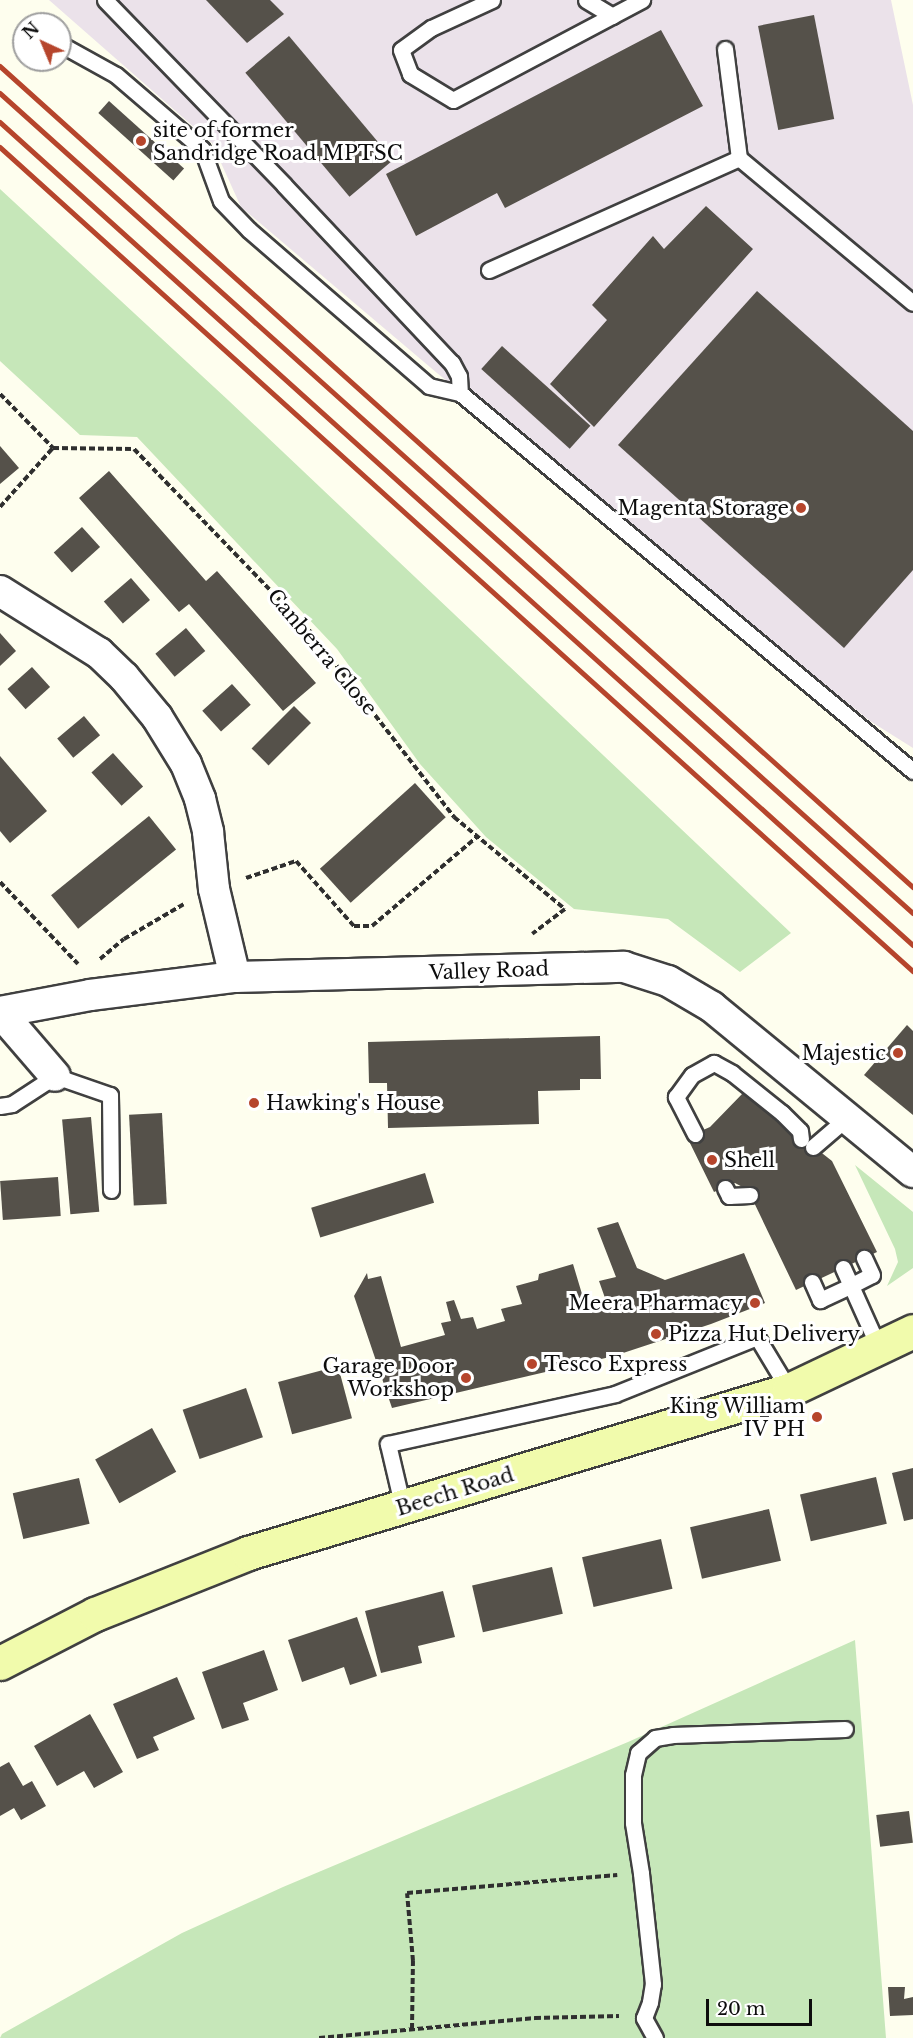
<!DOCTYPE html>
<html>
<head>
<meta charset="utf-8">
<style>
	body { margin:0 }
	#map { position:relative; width:913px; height:2038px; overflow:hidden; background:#fefeee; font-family:"Libre Baskerville",serif }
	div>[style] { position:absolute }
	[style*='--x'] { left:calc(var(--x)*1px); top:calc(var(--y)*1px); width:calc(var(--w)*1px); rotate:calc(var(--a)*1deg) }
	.industrial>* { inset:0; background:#ebe2ea }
	.green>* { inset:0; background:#c6e7b9 }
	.building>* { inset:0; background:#55514a; transform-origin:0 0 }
	.path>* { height:4px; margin-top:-2px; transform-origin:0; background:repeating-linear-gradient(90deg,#2f2f2f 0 6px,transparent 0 9px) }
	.roads { filter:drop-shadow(2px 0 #404040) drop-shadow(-2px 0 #404040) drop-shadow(0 2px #404040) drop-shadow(0 -2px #404040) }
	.lane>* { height:15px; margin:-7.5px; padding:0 7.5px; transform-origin:7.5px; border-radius:7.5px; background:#fff }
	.street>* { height:30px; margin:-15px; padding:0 15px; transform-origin:15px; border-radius:15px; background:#fff }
	.secondary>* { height:33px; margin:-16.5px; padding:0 16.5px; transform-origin:16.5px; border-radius:16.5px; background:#f1fbac }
	.rail>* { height:4.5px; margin:-2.25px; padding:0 2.25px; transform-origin:2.25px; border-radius:2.25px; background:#b6452c }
	.dots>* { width:16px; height:16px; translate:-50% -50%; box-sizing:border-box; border:3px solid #fff; border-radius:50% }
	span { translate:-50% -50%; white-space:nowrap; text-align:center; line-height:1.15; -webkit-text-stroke:6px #fff; paint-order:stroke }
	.poi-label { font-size:20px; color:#0d0d0d }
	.left { translate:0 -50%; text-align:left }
	.right { translate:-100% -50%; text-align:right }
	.street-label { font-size:20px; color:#0d0d0d }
	.north { position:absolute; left:12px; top:12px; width:60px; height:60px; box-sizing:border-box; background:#fff; border:2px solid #9e9e9e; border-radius:50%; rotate:316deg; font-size:16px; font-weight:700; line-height:24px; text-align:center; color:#0d0d0d }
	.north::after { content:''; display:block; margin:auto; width:21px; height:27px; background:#b6452c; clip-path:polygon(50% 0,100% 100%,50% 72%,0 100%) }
	.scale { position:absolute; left:706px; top:1999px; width:106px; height:27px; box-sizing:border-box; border:3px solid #0d0d0d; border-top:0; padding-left:8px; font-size:18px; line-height:21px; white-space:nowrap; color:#0d0d0d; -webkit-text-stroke:4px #fff; paint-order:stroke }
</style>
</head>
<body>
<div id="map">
	<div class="industrial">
		<div style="clip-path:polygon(49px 0,891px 0,913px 105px,913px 748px,870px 721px,437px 373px,241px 207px,212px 143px)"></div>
	</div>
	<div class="green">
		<div style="clip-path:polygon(0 189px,228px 400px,791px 933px,740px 972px,668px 919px,574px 909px,486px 837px,420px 764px,337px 649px,137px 437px,80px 435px,0 361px)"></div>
		<div style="clip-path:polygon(855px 1165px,913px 1212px,913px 1268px,887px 1286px,898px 1262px,895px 1249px)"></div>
		<div style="clip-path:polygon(855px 1640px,886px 2038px,0 2038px,2px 2034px,182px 1933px,283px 1887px,628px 1742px)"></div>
	</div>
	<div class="building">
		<div style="clip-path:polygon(206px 0,270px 0,284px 14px,247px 43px)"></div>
		<div style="left:814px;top:15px;width:106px;height:57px;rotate:79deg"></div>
		<div style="clip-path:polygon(661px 30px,703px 106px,505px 208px,497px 193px,416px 236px,386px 174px)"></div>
		<div style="left:289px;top:36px;width:162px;height:57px;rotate:50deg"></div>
		<div style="left:109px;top:101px;width:101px;height:16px;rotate:42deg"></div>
		<div style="clip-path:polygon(706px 206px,753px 249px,594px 427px,550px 384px,607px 320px,592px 305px,653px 236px,664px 249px)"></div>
		<div style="clip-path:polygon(757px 291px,913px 431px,913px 570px,844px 648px,618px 445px)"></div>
		<div style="left:502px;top:346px;width:119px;height:31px;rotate:42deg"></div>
		<div style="clip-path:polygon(0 446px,19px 468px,0 484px)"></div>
		<div style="clip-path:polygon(109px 471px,206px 581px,217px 571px,316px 683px,283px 711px,189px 604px,179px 612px,79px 498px)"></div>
		<div style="left:82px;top:527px;width:27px;height:38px;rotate:48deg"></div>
		<div style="left:131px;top:578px;width:29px;height:36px;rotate:49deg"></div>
		<div style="left:186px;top:628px;width:30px;height:40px;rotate:50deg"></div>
		<div style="clip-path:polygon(0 633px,16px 651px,0 666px)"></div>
		<div style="left:32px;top:667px;width:27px;height:33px;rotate:48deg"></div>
		<div style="left:232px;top:684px;width:28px;height:40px;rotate:48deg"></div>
		<div style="left:294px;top:706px;width:24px;height:60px;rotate:45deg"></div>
		<div style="left:84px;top:716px;width:25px;height:35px;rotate:50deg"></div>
		<div style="left:113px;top:753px;width:45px;height:29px;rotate:48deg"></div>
		<div style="clip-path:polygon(0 756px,47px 811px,10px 843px,0 831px)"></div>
		<div style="left:415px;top:783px;width:46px;height:128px;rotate:48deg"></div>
		<div style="left:149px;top:816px;width:43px;height:126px;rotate:51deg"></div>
		<div style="clip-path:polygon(907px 1025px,913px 1031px,913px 1115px,864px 1075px)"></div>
		<div style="clip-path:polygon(600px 1036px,601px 1079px,580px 1079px,580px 1090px,538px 1091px,539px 1124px,388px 1128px,387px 1083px,369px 1083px,368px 1042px)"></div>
		<div style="clip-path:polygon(744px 1092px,832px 1161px,877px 1252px,796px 1290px,748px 1190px,735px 1183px,714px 1192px,687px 1137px,710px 1127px)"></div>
		<div style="left:162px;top:1113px;width:91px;height:33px;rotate:87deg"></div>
		<div style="left:91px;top:1117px;width:95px;height:29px;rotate:85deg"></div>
		<div style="left:425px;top:1173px;width:31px;height:119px;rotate:73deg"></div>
		<div style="left:58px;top:1177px;width:39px;height:58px;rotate:86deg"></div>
		<div style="clip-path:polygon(618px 1222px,637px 1268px,665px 1280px,744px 1253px,765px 1303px,711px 1324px,614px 1356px,392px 1408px,354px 1296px,367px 1273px,368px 1279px,381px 1276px,401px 1347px,445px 1335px,441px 1323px,451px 1321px,446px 1302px,454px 1300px,461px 1319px,473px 1317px,477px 1329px,505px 1321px,501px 1309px,522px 1304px,516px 1286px,538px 1280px,539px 1274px,573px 1264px,585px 1304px,605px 1298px,599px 1281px,616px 1277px,597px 1228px)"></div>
		<div style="left:338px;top:1366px;width:54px;height:62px;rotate:75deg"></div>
		<div style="left:246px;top:1388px;width:52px;height:67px;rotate:71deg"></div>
		<div style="left:152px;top:1428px;width:50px;height:65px;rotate:61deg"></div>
		<div style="clip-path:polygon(913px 1468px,913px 1519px,904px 1521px,892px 1473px)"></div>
		<div style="left:876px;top:1477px;width:48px;height:78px;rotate:77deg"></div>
		<div style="left:79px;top:1478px;width:47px;height:68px;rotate:77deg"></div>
		<div style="left:769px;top:1509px;width:53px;height:81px;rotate:77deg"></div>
		<div style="left:661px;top:1539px;width:51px;height:81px;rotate:77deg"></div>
		<div style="left:552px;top:1567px;width:48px;height:82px;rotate:77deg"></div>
		<div style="clip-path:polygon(443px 1591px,455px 1637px,418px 1646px,422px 1663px,381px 1673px,365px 1611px)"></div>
		<div style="clip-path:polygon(357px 1617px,377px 1676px,350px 1685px,344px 1667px,302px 1682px,288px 1640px)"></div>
		<div style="clip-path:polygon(264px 1650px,278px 1690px,243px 1703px,249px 1720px,222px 1729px,202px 1672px)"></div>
		<div style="clip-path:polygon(177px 1677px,195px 1719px,153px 1737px,159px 1750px,137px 1759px,113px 1704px)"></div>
		<div style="clip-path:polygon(90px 1714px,123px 1772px,94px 1788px,84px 1771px,57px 1786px,34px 1746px)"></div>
		<div style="clip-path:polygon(9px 1762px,23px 1786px,32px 1781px,46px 1806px,21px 1820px,14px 1808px,0 1816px,0 1767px)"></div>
		<div style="left:909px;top:1811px;width:32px;height:33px;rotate:83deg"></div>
		<div style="clip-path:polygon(888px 1987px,905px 1987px,904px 1999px,913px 1997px,913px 2015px,890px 2016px)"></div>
	</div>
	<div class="path">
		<div style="--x:0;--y:394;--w:76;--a:45.5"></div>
		<div style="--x:53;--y:448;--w:81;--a:0.7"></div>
		<div style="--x:134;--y:449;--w:252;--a:46"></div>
		<div style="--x:309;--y:630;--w:237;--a:52.2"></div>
		<div style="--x:454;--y:817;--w:144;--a:39.7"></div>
		<div style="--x:565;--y:909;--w:41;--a:142.9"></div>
		<div style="--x:0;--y:507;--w:79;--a:-48.1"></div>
		<div style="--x:246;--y:878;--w:53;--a:-18.8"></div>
		<div style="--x:296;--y:861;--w:87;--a:48.3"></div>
		<div style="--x:354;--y:926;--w:18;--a:0"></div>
		<div style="--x:372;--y:926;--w:139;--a:-40.3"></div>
		<div style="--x:0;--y:882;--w:113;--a:46.4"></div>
		<div style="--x:100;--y:959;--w:31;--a:-40"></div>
		<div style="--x:124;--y:939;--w:69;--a:-30.3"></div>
		<div style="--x:412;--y:2029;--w:68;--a:-89.2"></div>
		<div style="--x:413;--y:1961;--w:68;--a:-95"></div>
		<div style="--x:407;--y:1893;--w:211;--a:-4.9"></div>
		<div style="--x:319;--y:2038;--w:217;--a:-5.3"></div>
		<div style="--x:535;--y:2018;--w:84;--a:-1.4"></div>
	</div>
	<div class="roads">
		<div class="lane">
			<div style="--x:105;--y:0;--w:257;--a:45.9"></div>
			<div style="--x:284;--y:185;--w:245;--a:46.7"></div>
			<div style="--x:452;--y:363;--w:15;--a:62"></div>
			<div style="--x:459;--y:376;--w:17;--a:87"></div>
			<div style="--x:492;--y:0;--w:67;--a:155.3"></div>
			<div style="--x:431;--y:28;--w:37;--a:144"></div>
			<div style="--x:401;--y:50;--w:26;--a:69"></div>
			<div style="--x:410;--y:74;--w:50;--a:31.2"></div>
			<div style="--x:453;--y:100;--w:214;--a:-27.9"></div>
			<div style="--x:586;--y:0;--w:31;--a:31"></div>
			<div style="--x:60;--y:44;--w:64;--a:29"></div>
			<div style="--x:116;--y:75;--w:113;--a:40.7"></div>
			<div style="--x:202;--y:149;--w:55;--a:69.9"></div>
			<div style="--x:221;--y:201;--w:40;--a:46"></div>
			<div style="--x:249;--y:230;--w:238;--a:40.9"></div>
			<div style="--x:429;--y:386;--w:32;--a:13"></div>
			<div style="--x:460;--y:393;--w:590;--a:39.84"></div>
			<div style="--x:725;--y:49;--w:110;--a:82.7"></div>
			<div style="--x:489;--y:270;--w:274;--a:-24.1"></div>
			<div style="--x:739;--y:158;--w:226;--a:39.8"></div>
			<div style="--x:0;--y:1106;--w:12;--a:-9"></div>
			<div style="--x:12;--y:1104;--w:51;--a:-33.1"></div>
			<div style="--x:55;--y:1076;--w:58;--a:19.1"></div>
			<div style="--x:110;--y:1095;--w:95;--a:89.4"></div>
			<div style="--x:695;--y:1134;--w:42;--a:-117.2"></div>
			<div style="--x:676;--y:1097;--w:27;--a:-54"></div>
			<div style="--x:692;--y:1075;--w:25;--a:-29"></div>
			<div style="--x:714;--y:1063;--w:21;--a:29"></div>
			<div style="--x:732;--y:1073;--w:64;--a:38.7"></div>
			<div style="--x:782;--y:1113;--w:25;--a:45"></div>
			<div style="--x:800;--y:1131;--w:8;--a:83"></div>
			<div style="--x:813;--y:1147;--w:46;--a:-40.6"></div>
			<div style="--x:725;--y:1188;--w:9;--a:63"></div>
			<div style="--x:729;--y:1196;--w:21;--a:-3"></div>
			<div style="--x:843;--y:1268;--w:88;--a:65.8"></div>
			<div style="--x:812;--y:1282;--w:20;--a:66"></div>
			<div style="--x:820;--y:1300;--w:35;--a:-25"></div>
			<div style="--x:852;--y:1285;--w:22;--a:-27"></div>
			<div style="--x:872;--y:1275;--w:19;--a:-115"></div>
			<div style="--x:403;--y:1508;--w:66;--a:-103.2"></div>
			<div style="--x:388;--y:1444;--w:232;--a:-12.4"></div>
			<div style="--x:615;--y:1394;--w:153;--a:-21.9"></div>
			<div style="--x:757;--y:1337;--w:62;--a:58.9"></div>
			<div style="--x:655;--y:2038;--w:23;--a:-119"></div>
			<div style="--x:644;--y:2018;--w:17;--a:-69"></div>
			<div style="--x:650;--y:2002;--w:18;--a:-81"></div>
			<div style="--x:653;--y:1984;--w:112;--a:-96.2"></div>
			<div style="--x:641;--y:1873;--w:51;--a:-99.1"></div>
			<div style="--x:633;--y:1823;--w:48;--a:-90"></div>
			<div style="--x:633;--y:1775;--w:23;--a:-77"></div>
			<div style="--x:638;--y:1753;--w:23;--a:-41"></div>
			<div style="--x:655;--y:1738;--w:18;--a:-9"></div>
			<div style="--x:673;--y:1735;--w:172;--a:-2"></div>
		</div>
		<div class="street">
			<div style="--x:0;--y:591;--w:117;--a:32.1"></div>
			<div style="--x:99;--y:653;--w:35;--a:44"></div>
			<div style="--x:124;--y:677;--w:52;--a:50.5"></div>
			<div style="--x:157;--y:717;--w:55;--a:58.3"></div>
			<div style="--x:186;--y:764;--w:38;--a:68"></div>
			<div style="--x:200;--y:799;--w:34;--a:76"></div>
			<div style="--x:208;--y:832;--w:57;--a:84"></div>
			<div style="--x:214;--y:889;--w:90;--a:76.6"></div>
			<div style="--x:0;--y:1012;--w:92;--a:-10.7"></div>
			<div style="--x:90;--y:995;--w:146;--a:-7.1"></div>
			<div style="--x:235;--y:977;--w:389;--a:-1.5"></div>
			<div style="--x:624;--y:967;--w:46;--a:17.7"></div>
			<div style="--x:668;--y:981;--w:51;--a:30.6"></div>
			<div style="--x:712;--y:1007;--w:260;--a:39.4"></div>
			<div style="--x:0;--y:1012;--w:84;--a:49.3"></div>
		</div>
		<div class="secondary">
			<div style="--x:0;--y:1663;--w:107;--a:-27.3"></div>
			<div style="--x:95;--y:1614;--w:165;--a:-21.7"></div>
			<div style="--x:248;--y:1553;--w:565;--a:-16.77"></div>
			<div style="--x:789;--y:1390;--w:137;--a:-25.4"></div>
		</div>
	</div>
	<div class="rail">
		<div style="--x:0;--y:66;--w:1228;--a:41.96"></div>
		<div style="--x:0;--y:93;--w:1227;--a:41.93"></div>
		<div style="--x:0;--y:122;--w:1229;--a:42.03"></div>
		<div style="--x:0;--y:147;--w:1230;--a:42.07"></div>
	</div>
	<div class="dots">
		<div style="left:141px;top:141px;background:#b6452c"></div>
		<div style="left:801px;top:508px;background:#b6452c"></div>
		<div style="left:898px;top:1053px;background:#b6452c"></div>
		<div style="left:254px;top:1103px;background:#b6452c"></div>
		<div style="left:712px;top:1160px;background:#b6452c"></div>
		<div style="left:755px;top:1303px;background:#b6452c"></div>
		<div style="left:656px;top:1334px;background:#b6452c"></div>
		<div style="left:532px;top:1364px;background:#b6452c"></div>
		<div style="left:466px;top:1378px;background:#b6452c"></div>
		<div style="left:817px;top:1417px;background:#b6452c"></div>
	</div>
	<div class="poi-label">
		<span class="left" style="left:153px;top:142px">site of former<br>Sandridge Road MPTSC</span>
		<span class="right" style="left:789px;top:508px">Magenta Storage</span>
		<span class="right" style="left:886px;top:1053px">Majestic</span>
		<span class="left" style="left:266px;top:1103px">Hawking's House</span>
		<span class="left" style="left:724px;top:1160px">Shell</span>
		<span class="right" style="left:743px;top:1303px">Meera Pharmacy</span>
		<span class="left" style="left:668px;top:1334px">Pizza Hut Delivery</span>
		<span class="left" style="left:544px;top:1364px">Tesco Express</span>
		<span class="right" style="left:454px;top:1378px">Garage Door<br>Workshop</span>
		<span class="right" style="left:805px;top:1418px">King William<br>IV PH</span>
	</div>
	<div class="street-label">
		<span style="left:322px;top:652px;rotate:50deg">Canberra Close</span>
		<span style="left:489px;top:971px;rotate:-2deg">Valley Road</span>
		<span style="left:455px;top:1492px;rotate:-17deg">Beech Road</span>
	</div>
	<div class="north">N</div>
	<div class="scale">20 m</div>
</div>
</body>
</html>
